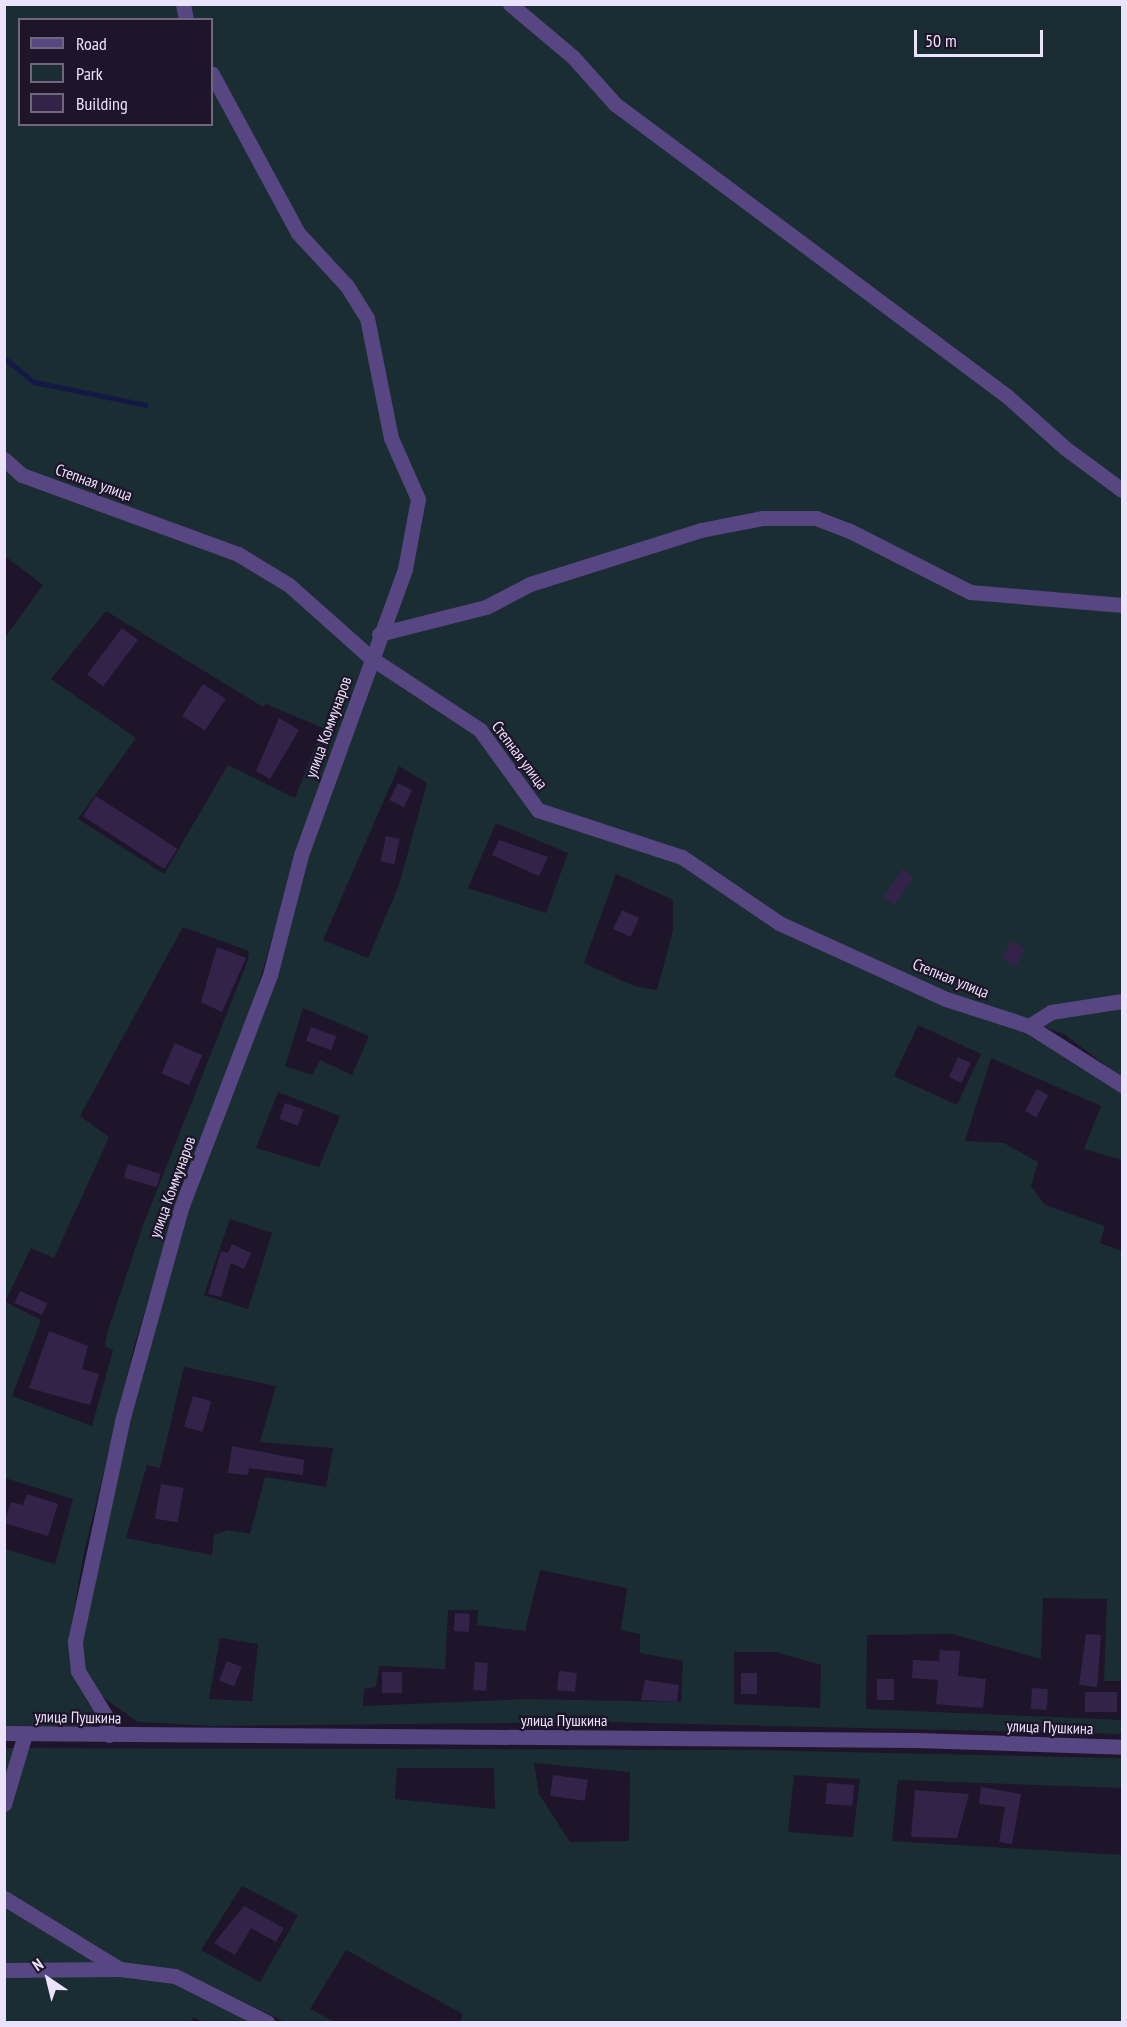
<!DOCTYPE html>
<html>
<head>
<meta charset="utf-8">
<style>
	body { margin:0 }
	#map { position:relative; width:1127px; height:2027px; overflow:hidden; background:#1e152a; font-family:"PT Sans Narrow",sans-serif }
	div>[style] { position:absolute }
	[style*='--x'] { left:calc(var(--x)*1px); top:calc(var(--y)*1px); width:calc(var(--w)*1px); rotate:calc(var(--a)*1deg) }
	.green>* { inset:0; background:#192d33 }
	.stream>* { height:5px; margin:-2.5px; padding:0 2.5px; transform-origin:2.5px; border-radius:2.5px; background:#131844 }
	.building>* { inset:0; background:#342348; transform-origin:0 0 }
	.minor>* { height:15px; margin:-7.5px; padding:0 7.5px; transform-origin:7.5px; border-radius:7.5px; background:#584682 }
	span { translate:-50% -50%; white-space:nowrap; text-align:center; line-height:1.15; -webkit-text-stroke:4.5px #1e152a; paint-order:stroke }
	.street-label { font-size:16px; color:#ebe2fb }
	.frame { position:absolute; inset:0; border:6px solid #ebe2fb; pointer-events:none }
	.legend { position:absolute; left:18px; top:18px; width:195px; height:108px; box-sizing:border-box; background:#1e152a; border:2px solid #70677e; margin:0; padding:8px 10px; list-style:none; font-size:18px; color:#ebe2fb }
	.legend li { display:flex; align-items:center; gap:12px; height:30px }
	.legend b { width:30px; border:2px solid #70677e }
	.north { position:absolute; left:18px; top:1949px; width:60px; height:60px; -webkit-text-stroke:4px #1e152a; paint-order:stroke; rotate:325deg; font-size:16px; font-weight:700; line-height:24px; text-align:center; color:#ebe2fb }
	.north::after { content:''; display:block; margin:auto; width:21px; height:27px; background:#ebe2fb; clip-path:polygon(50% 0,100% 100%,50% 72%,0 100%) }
	.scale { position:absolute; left:914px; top:30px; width:129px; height:27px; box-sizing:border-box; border:3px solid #ebe2fb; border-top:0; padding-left:8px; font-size:18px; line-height:21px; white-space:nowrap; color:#ebe2fb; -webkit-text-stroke:4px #1e152a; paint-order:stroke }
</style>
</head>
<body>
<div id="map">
	<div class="green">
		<div style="clip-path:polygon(evenodd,5px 5px,1122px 5px,1122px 1078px,1064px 1034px,940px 990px,794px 926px,692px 857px,537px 815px,687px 866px,792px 936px,1036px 1035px,1122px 1092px,1122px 1160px,1084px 1149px,1101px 1106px,991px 1058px,965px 1141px,1004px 1143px,1038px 1162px,1031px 1186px,1045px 1205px,1105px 1226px,1100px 1243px,1122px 1251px,1122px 1681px,1104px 1681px,1107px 1599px,1043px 1598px,1041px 1659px,952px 1634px,867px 1635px,866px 1709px,1122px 1720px,1122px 1713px,1122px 1734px,606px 1722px,211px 1726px,138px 1722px,98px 1694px,84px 1670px,79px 1640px,126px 1424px,186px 1208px,276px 974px,285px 892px,249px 1018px,178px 1200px,134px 1347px,84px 1553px,70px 1632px,97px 1718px,92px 1726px,5px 1726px,5px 1549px,55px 1564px,73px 1499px,5px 1478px,4px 639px,43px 585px,5px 556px,5px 5px,20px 20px,212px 20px,212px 124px,20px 124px,20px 20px,5px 5px,106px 611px,263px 707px,266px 704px,323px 728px,295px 798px,228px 765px,164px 874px,78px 819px,136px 738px,51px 679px,106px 611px,5px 5px,399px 766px,427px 783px,399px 885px,368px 958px,323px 940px,399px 766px,5px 5px,496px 823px,568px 853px,546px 913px,468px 888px,496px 823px,5px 5px,616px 874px,673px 900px,673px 931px,657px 990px,634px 986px,584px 963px,616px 874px,5px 5px,183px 927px,249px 951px,248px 960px,142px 1228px,108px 1330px,105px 1346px,113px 1350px,92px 1426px,12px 1396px,41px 1320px,5px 1302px,31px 1248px,54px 1258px,109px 1137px,80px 1116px,183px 927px,5px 5px,303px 1008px,369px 1036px,352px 1075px,320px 1060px,312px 1075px,285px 1066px,303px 1008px,5px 5px,918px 1025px,981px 1054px,957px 1105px,894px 1076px,918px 1025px,5px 5px,278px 1092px,340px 1116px,319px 1167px,256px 1148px,278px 1092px,5px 5px,230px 1219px,272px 1233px,248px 1309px,204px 1295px,230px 1219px,5px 5px,184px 1367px,276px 1386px,260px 1442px,333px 1448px,326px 1487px,265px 1477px,250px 1534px,228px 1530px,214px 1535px,212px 1555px,126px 1538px,147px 1465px,160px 1468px,184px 1367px,5px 5px,540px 1570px,627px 1588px,621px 1630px,640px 1634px,640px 1653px,683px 1661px,681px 1702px,525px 1699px,363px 1706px,364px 1689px,376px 1687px,379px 1666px,445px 1669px,448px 1610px,478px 1610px,477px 1625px,525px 1631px,540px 1570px,5px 5px,220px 1638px,258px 1644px,252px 1701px,209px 1699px,220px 1638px,5px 5px,734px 1652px,776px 1652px,821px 1665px,820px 1708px,734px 1704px,734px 1652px)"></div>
		<div style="clip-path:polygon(evenodd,5px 1748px,756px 1750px,1122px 1758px,1122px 1788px,898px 1780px,892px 1841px,1122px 1855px,1122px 2022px,460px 2022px,463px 2014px,346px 1950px,310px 2009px,335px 2022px,285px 2022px,221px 1991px,135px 1966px,130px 1979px,175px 1982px,258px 2022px,202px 2022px,194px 2017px,190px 2022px,5px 2022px,5px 1748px,534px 1763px,630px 1772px,629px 1841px,570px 1842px,539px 1794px,534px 1763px,5px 1748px,397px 1768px,494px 1768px,495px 1809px,395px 1799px,397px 1768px,5px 1748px,794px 1775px,860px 1779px,853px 1837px,788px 1832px,794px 1775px,5px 1748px,242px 1886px,298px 1915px,260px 1982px,201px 1950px,242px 1886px)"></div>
	</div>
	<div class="stream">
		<div style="--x:4;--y:358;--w:38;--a:39"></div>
		<div style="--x:34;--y:382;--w:114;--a:11.6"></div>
	</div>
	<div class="building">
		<div style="left:122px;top:628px;width:20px;height:58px;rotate:37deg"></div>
		<div style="left:203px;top:684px;width:27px;height:38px;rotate:33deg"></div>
		<div style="clip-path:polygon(279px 718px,299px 730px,270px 779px,256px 771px)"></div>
		<div style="left:398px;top:783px;width:16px;height:19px;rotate:27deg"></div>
		<div style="left:96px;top:796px;width:97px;height:24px;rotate:33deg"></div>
		<div style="left:386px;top:836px;width:14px;height:26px;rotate:12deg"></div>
		<div style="clip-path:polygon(499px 840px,548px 857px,539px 876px,492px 855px)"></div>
		<div style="left:902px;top:869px;width:14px;height:34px;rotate:34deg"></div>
		<div style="left:622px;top:910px;width:19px;height:21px;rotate:25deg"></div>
		<div style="left:1011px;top:941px;width:16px;height:20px;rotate:27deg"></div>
		<div style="clip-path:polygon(217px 947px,246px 958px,222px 1012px,201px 1002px)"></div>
		<div style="left:311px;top:1027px;width:27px;height:15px;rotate:20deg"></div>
		<div style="left:175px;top:1043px;width:30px;height:33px;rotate:24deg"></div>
		<div style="left:958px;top:1057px;width:14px;height:22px;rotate:25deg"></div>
		<div style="left:1037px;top:1089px;width:13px;height:25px;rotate:29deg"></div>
		<div style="left:285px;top:1103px;width:20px;height:17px;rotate:20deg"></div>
		<div style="left:128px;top:1164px;width:34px;height:14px;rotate:17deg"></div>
		<div style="clip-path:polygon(232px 1244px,251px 1253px,244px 1269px,231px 1263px,221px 1297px,208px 1294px,221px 1251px,228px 1253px)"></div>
		<div style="left:20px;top:1291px;width:30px;height:13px;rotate:24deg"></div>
		<div style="clip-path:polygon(49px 1331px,88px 1346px,82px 1369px,99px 1374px,90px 1405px,29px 1388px)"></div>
		<div style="left:193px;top:1396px;width:19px;height:32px;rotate:16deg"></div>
		<div style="clip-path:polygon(232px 1446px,304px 1460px,303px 1475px,249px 1468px,248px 1475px,228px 1473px)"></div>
		<div style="left:161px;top:1484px;width:23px;height:35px;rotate:10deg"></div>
		<div style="clip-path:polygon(27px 1494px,58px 1504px,48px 1536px,4px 1523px,11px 1502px,23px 1505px)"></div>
		<div style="left:455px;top:1613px;width:15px;height:18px;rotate:4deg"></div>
		<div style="clip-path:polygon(1086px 1634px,1101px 1635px,1097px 1687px,1079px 1685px)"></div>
		<div style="clip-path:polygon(940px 1650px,960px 1651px,958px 1676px,986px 1679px,983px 1708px,936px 1704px,938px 1680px,912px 1678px,913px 1660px,939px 1661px)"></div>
		<div style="left:227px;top:1661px;width:16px;height:21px;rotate:22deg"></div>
		<div style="left:475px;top:1662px;width:13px;height:28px;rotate:4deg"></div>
		<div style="left:559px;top:1671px;width:18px;height:19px;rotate:6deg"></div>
		<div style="left:382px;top:1672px;width:20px;height:21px"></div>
		<div style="left:741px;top:1673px;width:16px;height:21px"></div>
		<div style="left:877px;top:1679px;width:17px;height:21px"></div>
		<div style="clip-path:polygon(645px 1680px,679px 1685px,677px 1702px,641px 1700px)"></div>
		<div style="left:1032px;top:1688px;width:16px;height:21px;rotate:4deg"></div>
		<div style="left:1085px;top:1692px;width:32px;height:20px"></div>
		<div style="left:553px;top:1775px;width:35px;height:21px;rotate:8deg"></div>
		<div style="left:827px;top:1783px;width:27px;height:21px;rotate:4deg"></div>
		<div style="clip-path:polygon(981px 1787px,1021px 1794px,1012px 1844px,999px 1842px,1005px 1807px,979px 1804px)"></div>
		<div style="clip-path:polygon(915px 1790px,969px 1794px,957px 1838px,911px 1837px)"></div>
		<div style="clip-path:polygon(244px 1906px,284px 1928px,276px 1942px,251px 1928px,235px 1955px,214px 1943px)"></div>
	</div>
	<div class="minor">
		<div style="--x:183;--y:4;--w:16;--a:79"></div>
		<div style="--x:510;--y:4;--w:82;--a:40.1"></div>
		<div style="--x:573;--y:57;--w:63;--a:48.2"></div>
		<div style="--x:615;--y:104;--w:490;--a:36.7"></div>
		<div style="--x:1008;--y:397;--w:76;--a:41.8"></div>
		<div style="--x:1065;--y:448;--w:71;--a:36.4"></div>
		<div style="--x:4;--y:459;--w:24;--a:42"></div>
		<div style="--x:22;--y:475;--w:230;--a:20.1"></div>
		<div style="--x:238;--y:554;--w:60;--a:31.3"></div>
		<div style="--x:289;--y:585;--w:110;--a:41.7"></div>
		<div style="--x:371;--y:658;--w:131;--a:33.4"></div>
		<div style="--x:480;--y:730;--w:99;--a:54.1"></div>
		<div style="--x:538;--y:810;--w:151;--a:18.1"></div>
		<div style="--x:682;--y:857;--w:117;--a:34.2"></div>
		<div style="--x:779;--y:923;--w:183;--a:24.5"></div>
		<div style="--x:946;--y:999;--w:87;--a:18"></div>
		<div style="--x:1029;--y:1026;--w:110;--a:32.4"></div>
		<div style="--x:379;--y:634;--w:110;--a:-14.2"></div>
		<div style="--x:486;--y:607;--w:50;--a:-27.6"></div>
		<div style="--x:530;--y:584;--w:179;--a:-17.5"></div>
		<div style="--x:701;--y:530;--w:63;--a:-11"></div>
		<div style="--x:763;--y:518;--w:53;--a:0"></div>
		<div style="--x:816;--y:518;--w:34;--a:21"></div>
		<div style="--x:848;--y:530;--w:137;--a:26.9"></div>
		<div style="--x:970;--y:592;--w:153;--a:4.9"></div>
		<div style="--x:1029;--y:1026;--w:26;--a:-32"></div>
		<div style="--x:1051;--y:1012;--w:72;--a:-8.8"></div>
		<div style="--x:4;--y:1733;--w:912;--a:0.44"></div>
		<div style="--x:916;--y:1740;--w:206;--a:1.9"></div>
		<div style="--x:109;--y:1735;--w:20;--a:-101"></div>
		<div style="--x:105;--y:1715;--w:52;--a:-121.5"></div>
		<div style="--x:78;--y:1671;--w:30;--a:-96"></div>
		<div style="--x:75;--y:1641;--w:225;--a:-77.9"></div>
		<div style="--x:122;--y:1421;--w:221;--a:-74.5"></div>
		<div style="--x:181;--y:1208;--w:249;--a:-69.1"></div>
		<div style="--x:270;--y:975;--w:124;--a:-75.5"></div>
		<div style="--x:301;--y:855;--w:304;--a:-70"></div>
		<div style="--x:405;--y:569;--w:71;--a:-79.5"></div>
		<div style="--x:418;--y:499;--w:67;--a:-113.9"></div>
		<div style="--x:391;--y:438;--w:122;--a:-101.3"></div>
		<div style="--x:367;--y:318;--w:39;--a:-122"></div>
		<div style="--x:346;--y:285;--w:71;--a:-132.7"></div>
		<div style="--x:298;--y:233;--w:181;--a:-118.4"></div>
		<div style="--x:4;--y:1804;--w:73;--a:-73.3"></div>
		<div style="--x:4;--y:1898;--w:136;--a:31.5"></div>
		<div style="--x:4;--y:1970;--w:116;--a:-0.5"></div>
		<div style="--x:120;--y:1969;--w:55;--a:7.3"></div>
		<div style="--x:175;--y:1976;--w:103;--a:26.6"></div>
	</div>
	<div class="street-label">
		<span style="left:94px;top:482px;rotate:20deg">Степная улица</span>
		<span style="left:328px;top:727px;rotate:-70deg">улица Коммунаров</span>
		<span style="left:520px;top:755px;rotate:53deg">Степная улица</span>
		<span style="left:951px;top:978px;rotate:22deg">Степная улица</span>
		<span style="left:172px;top:1187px;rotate:-70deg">улица Коммунаров</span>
		<span style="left:78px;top:1717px;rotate:1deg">улица Пушкина</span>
		<span style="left:564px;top:1720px">улица Пушкина</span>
		<span style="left:1050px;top:1727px;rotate:2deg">улица Пушкина</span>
	</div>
	<div class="frame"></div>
	<ul class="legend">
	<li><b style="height:8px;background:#584682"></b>Road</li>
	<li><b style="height:16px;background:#192d33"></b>Park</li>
	<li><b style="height:16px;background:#342348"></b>Building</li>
	</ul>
	<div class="north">N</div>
	<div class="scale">50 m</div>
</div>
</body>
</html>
